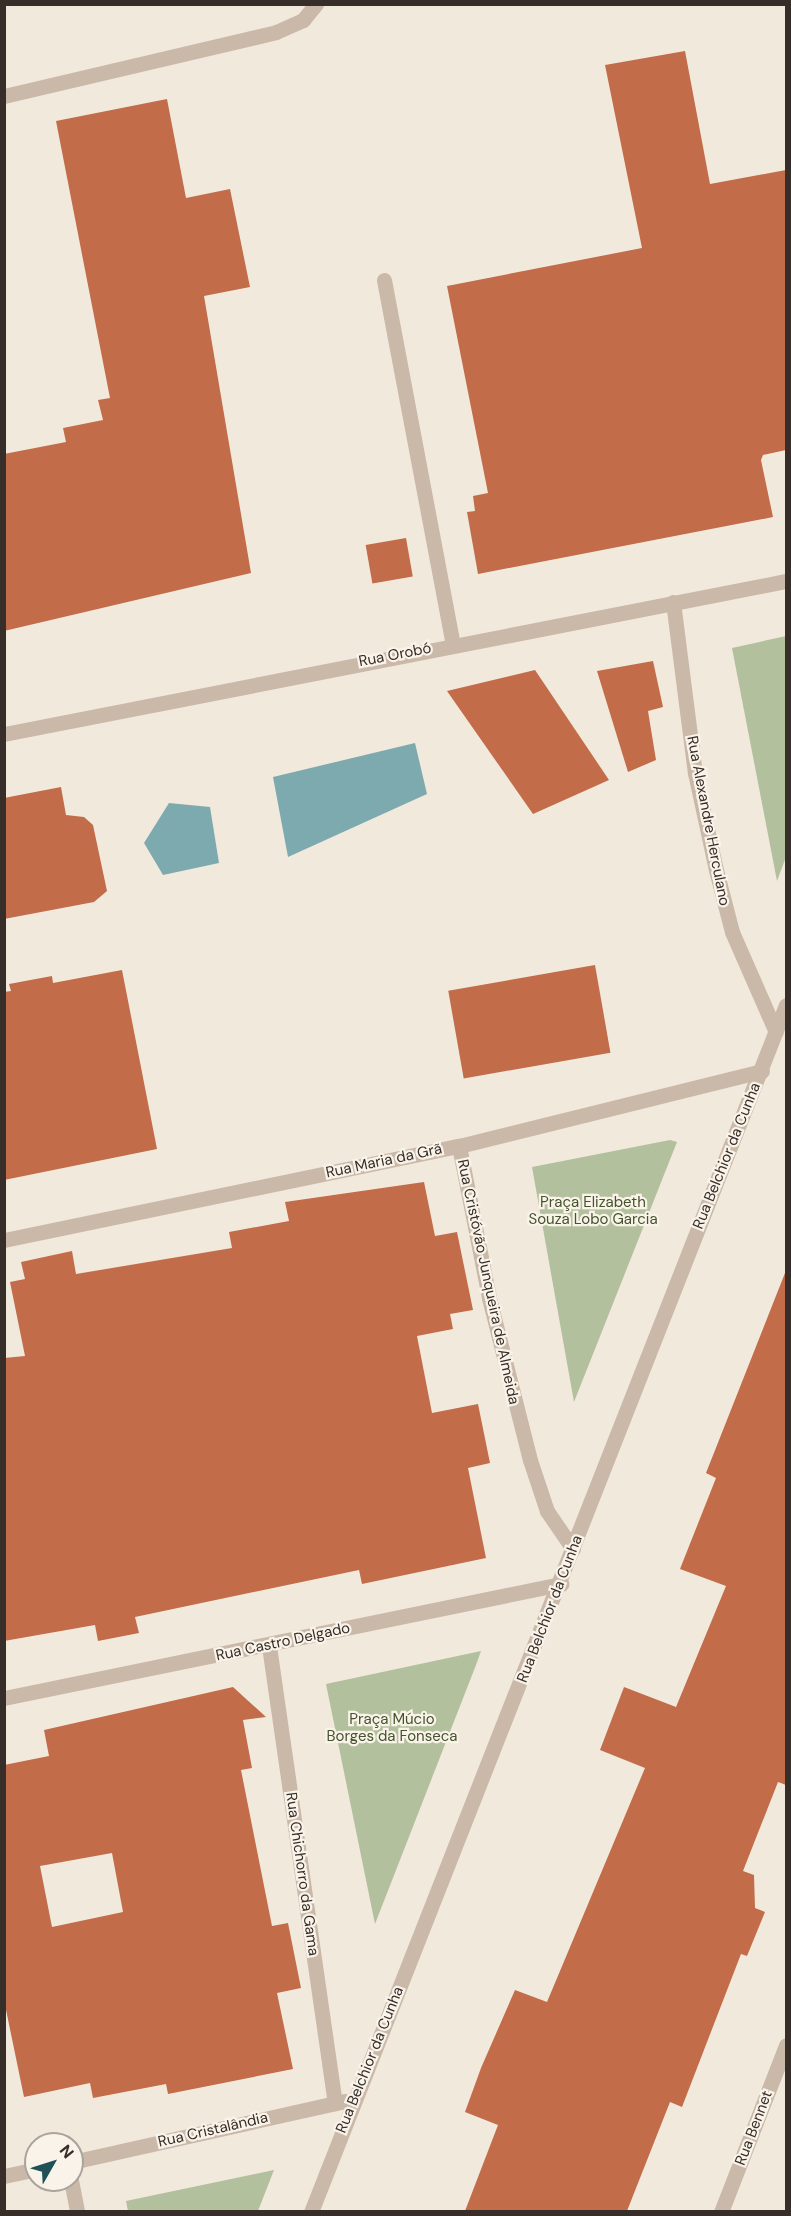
<!DOCTYPE html>
<html>
<head>
<meta charset="utf-8">
<style>
	body { margin:0 }
	#map { position:relative; width:791px; height:2216px; overflow:hidden; background:#f2e9dd; font-family:"DM Sans",sans-serif }
	div>[style] { position:absolute }
	[style*='--x'] { left:calc(var(--x)*1px); top:calc(var(--y)*1px); width:calc(var(--w)*1px); rotate:calc(var(--a)*1deg) }
	.green>* { inset:0; background:#b3c09d }
	.water>* { inset:0; background:#7daaae }
	.building>* { inset:0; background:#c26c4a; transform-origin:0 0 }
	.minor>* { height:15px; margin:-7.5px; padding:0 7.5px; transform-origin:7.5px; border-radius:7.5px; background:#cab9a9 }
	span { translate:-50% -50%; white-space:nowrap; text-align:center; line-height:1.15; -webkit-text-stroke:4.5px #f9f3e9; paint-order:stroke }
	.street-label { font-size:15px; color:#372e29 }
	.park-label { font-size:15px; color:#44542d }
	.frame { position:absolute; inset:0; border:6px solid #372e29; pointer-events:none }
	.north { position:absolute; left:24px; top:2132px; width:60px; height:60px; box-sizing:border-box; background:#f9f3e9; border:2px solid #aba49c; border-radius:50%; rotate:51deg; font-size:16px; font-weight:700; line-height:24px; text-align:center; color:#372e29 }
	.north::after { content:''; display:block; margin:auto; width:21px; height:27px; background:#1f5157; clip-path:polygon(50% 0,100% 100%,50% 72%,0 100%) }
</style>
</head>
<body>
<div id="map">
	<div class="green">
		<div style="clip-path:polygon(786px 636px,786px 857px,777px 881px,732px 648px)"></div>
		<div style="clip-path:polygon(670px 1140px,677px 1142px,574px 1402px,532px 1167px)"></div>
		<div style="clip-path:polygon(481px 1651px,476px 1665px,375px 1924px,326px 1684px)"></div>
		<div style="clip-path:polygon(274px 2170px,258px 2211px,128px 2211px,126px 2201px)"></div>
	</div>
	<div class="water">
		<div style="clip-path:polygon(415px 743px,427px 794px,288px 857px,273px 777px)"></div>
		<div style="clip-path:polygon(169px 803px,210px 807px,219px 863px,163px 875px,144px 843px)"></div>
	</div>
	<div class="building">
		<div style="clip-path:polygon(685px 51px,710px 184px,786px 170px,786px 450px,763px 455px,761px 460px,773px 517px,478px 574px,467px 512px,475px 511px,473px 496px,488px 493px,447px 286px,642px 248px,605px 65px)"></div>
		<div style="clip-path:polygon(167px 99px,186px 198px,230px 189px,250px 287px,204px 296px,251px 573px,4px 631px,4px 454px,66px 442px,63px 428px,103px 420px,98px 400px,110px 398px,56px 121px)"></div>
		<div style="left:406px;top:538px;width:39px;height:41px;rotate:80deg"></div>
		<div style="clip-path:polygon(653px 661px,663px 707px,648px 711px,656px 760px,628px 772px,597px 671px)"></div>
		<div style="clip-path:polygon(535px 670px,609px 780px,533px 814px,447px 691px)"></div>
		<div style="clip-path:polygon(61px 787px,66px 815px,84px 817px,93px 825px,107px 891px,94px 902px,4px 919px,4px 798px)"></div>
		<div style="left:595px;top:965px;width:89px;height:149px;rotate:80deg"></div>
		<div style="clip-path:polygon(122px 970px,157px 1149px,4px 1180px,4px 992px,11px 991px,9px 984px,52px 976px,53px 983px)"></div>
		<div style="clip-path:polygon(424px 1182px,435px 1236px,457px 1232px,473px 1310px,450px 1314px,453px 1329px,417px 1336px,432px 1413px,478px 1404px,490px 1463px,468px 1468px,486px 1558px,362px 1584px,359px 1570px,135px 1617px,139px 1633px,98px 1641px,95px 1625px,4px 1641px,4px 1358px,25px 1356px,10px 1282px,25px 1279px,21px 1262px,72px 1251px,76px 1274px,232px 1248px,229px 1232px,289px 1221px,285px 1202px)"></div>
		<div style="clip-path:polygon(785px 1273px,786px 1785px,778px 1782px,743px 1871px,754px 1875px,755px 1908px,765px 1912px,747px 1956px,741px 1954px,682px 2107px,670px 2102px,627px 2211px,465px 2211px,498px 2125px,465px 2112px,481px 2068px,515px 1990px,547px 2002px,645px 1768px,600px 1750px,624px 1687px,676px 1707px,726px 1586px,680px 1569px,716px 1478px,706px 1473px)"></div>
		<div style="clip-path:polygon(evenodd,233px 1687px,266px 1717px,243px 1720px,252px 1768px,241px 1770px,272px 1926px,288px 1923px,301px 1988px,277px 1993px,293px 2069px,168px 2094px,166px 2084px,93px 2098px,90px 2083px,24px 2097px,4px 2000px,4px 1765px,49px 1756px,44px 1730px,233px 1687px,112px 1853px,123px 1912px,52px 1927px,40px 1866px,112px 1853px)"></div>
	</div>
	<div class="minor">
		<div style="--x:4;--y:96;--w:279;--a:-13.2"></div>
		<div style="--x:276;--y:32;--w:30;--a:-24"></div>
		<div style="--x:303;--y:20;--w:21;--a:-51"></div>
		<div style="--x:384;--y:280;--w:370;--a:79.3"></div>
		<div style="--x:673;--y:602;--w:172;--a:82.7"></div>
		<div style="--x:695;--y:773;--w:99;--a:77.8"></div>
		<div style="--x:716;--y:870;--w:64;--a:75.5"></div>
		<div style="--x:732;--y:932;--w:109;--a:66.3"></div>
		<div style="--x:4;--y:734;--w:797;--a:-11.07"></div>
		<div style="--x:459;--y:1146;--w:155;--a:78.8"></div>
		<div style="--x:489;--y:1298;--w:167;--a:75.8"></div>
		<div style="--x:530;--y:1460;--w:54;--a:71.6"></div>
		<div style="--x:547;--y:1511;--w:46;--a:55.6"></div>
		<div style="--x:4;--y:1240;--w:465;--a:-11.7"></div>
		<div style="--x:459;--y:1146;--w:312;--a:-13.9"></div>
		<div style="--x:269;--y:1646;--w:462;--a:81.8"></div>
		<div style="--x:4;--y:1698;--w:569;--a:-11.57"></div>
		<div style="--x:72;--y:2162;--w:279;--a:-12.6"></div>
		<div style="--x:4;--y:2176;--w:33;--a:-12"></div>
		<div style="--x:71;--y:2180;--w:33;--a:79"></div>
		<div style="--x:311;--y:2212;--w:1297;--a:-68.52"></div>
		<div style="--x:721;--y:2212;--w:179;--a:-68.7"></div>
	</div>
	<div class="street-label">
		<span style="left:395px;top:655px;rotate:-11deg">Rua Orobó</span>
		<span style="left:708px;top:821px;rotate:79deg">Rua Alexandre Herculano</span>
		<span style="left:727px;top:1156px;rotate:-68deg">Rua Belchior da Cunha</span>
		<span style="left:384px;top:1161px;rotate:-12deg">Rua Maria da Grã</span>
		<span style="left:488px;top:1282px;rotate:78deg">Rua Cristóvão Junqueira de Almeida</span>
		<span style="left:550px;top:1609px;rotate:-69deg">Rua Belchior da Cunha</span>
		<span style="left:283px;top:1642px;rotate:-12deg">Rua Castro Delgado</span>
		<span style="left:302px;top:1874px;rotate:82deg">Rua Chichorro da Gama</span>
		<span style="left:370px;top:2060px;rotate:-68deg">Rua Belchior da Cunha</span>
		<span style="left:754px;top:2128px;rotate:-69deg">Rua Bennet</span>
		<span style="left:213px;top:2130px;rotate:-13deg">Rua Cristalândia</span>
	</div>
	<div class="park-label">
		<span style="left:593px;top:1211px">Praça Elizabeth<br>Souza Lobo Garcia</span>
		<span style="left:392px;top:1728px">Praça Múcio<br>Borges da Fonseca</span>
	</div>
	<div class="frame"></div>
	<div class="north">N</div>
</div>
</body>
</html>
